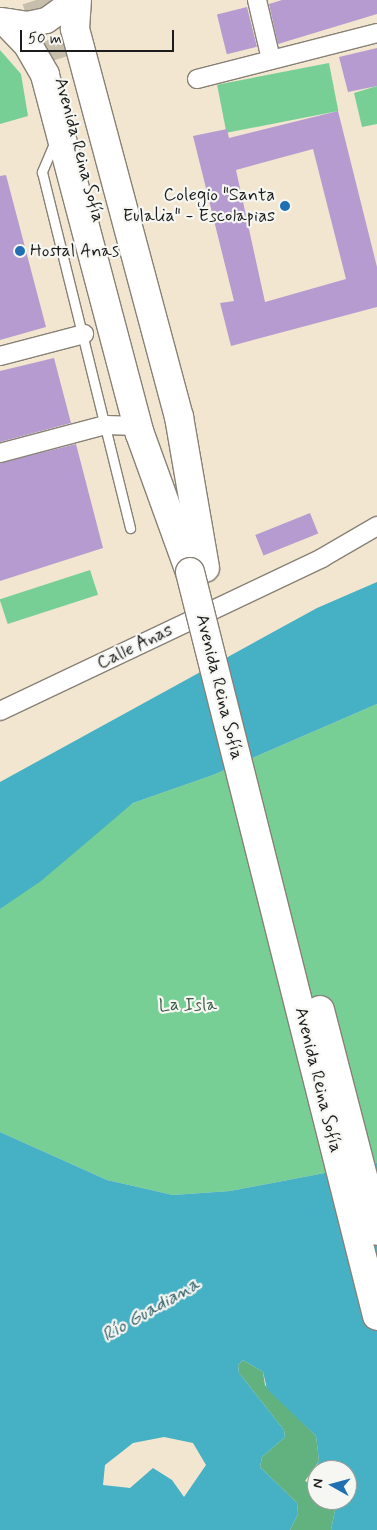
<!DOCTYPE html>
<html>
<head>
<meta charset="utf-8">
<style>
	body { margin:0 }
	#map { position:relative; width:377px; height:1530px; overflow:hidden; background:#f2e6d0; font-family:Mynerve,sans-serif }
	div>[style] { position:absolute }
	[style*='--x'] { left:calc(var(--x)*1px); top:calc(var(--y)*1px); width:calc(var(--w)*1px); rotate:calc(var(--a)*1deg) }
	.green>* { inset:0; background:#77cf95; transform-origin:0 0 }
	.forest>* { inset:0; background:#61b27e }
	.water>* { inset:0; background:#46b0c4 }
	.building>* { inset:0; background:#b69bd0; transform-origin:0 0 }
	.trunk-tunnel>* { height:28px; margin-top:-14px; transform-origin:0; background:repeating-linear-gradient(90deg,#c7beac 0 28px,transparent 0 42px) }
	.roads { filter:drop-shadow(1px 0 #878176) drop-shadow(-1px 0 #878176) drop-shadow(0 1px #878176) drop-shadow(0 -1px #878176) }
	.service>* { height:9px; margin:-4.5px; padding:0 4.5px; transform-origin:4.5px; border-radius:4.5px; background:#fff }
	.minor>* { height:18px; margin:-9px; padding:0 9px; transform-origin:9px; border-radius:9px; background:#fff }
	.secondary>* { height:25px; margin:-12.5px; padding:0 12.5px; transform-origin:12.5px; border-radius:12.5px; background:#fff }
	.trunk>* { height:28px; margin:-14px; padding:0 14px; transform-origin:14px; border-radius:14px; background:#fff }
	.bridges { filter:drop-shadow(1px 0 #878176) drop-shadow(-1px 0 #878176) drop-shadow(0 1px #878176) drop-shadow(0 -1px #878176) }
	.trunk-bridge>* { height:28px; margin:-14px; padding:0 14px; transform-origin:14px; border-radius:14px; background:#fff }
	.dots>* { width:14px; height:14px; translate:-50% -50%; box-sizing:border-box; border:2px solid #f6f6f2; border-radius:50% }
	span { translate:-50% -50%; white-space:nowrap; text-align:center; line-height:1.15; -webkit-text-stroke:4.5px #f6f6f2; paint-order:stroke }
	.street-label { font-size:18px; color:#1c1c1c }
	.poi-label { font-size:18px; color:#1c1c1c }
	.right { translate:-100% -50%; text-align:right }
	.left { translate:0 -50%; text-align:left }
	.park-label { font-size:18px; color:#3c5b46 }
	.water-label { font-size:19px; color:#2f5f68; font-style:italic }
	.north { position:absolute; left:307px; top:1460px; width:50px; height:50px; box-sizing:border-box; background:#f6f6f2; border:1px solid #9f9f9c; border-radius:50%; rotate:277deg; font-size:14px; font-weight:700; line-height:20px; text-align:center; color:#1c1c1c }
	.north::after { content:''; display:block; margin:auto; width:18px; height:22px; background:#1f6fb2; clip-path:polygon(50% 0,100% 100%,50% 72%,0 100%) }
	.scale { position:absolute; left:20px; top:30px; width:154px; height:22px; box-sizing:border-box; border:2px solid #1c1c1c; border-top:0; padding-left:6px; font-size:15px; line-height:18px; white-space:nowrap; color:#1c1c1c; -webkit-text-stroke:4px #f6f6f2; paint-order:stroke }
</style>
</head>
<body>
<div id="map">
	<div class="green">
		<div style="clip-path:polygon(0 50px,21px 74px,28px 116px,0 124px)"></div>
		<div style="left:329px;top:63px;width:49px;height:114px;rotate:79deg"></div>
		<div style="clip-path:polygon(377px 86px,377px 124px,362px 127px,354px 93px)"></div>
		<div style="left:90px;top:570px;width:26px;height:95px;rotate:72deg"></div>
		<div style="clip-path:polygon(377px 704px,377px 1163px,230px 1191px,173px 1195px,107px 1180px,0 1132px,0 909px,133px 803px,213px 775px)"></div>
	</div>
	<div class="forest">
		<div style="clip-path:polygon(243px 1360px,263px 1372px,265px 1385px,316px 1436px,319px 1461px,305px 1481px,317px 1487px,317px 1500px,337px 1500px,331px 1530px,290px 1530px,298px 1514px,297px 1503px,260px 1467px,262px 1457px,285px 1437px,284px 1430px,239px 1373px,238px 1365px)"></div>
	</div>
	<div class="water">
		<div style="clip-path:polygon(377px 582px,377px 704px,213px 775px,133px 803px,41px 881px,0 909px,0 782px,317px 608px)"></div>
		<div style="clip-path:polygon(evenodd,0 1132px,107px 1180px,173px 1195px,230px 1191px,377px 1163px,377px 1530px,331px 1530px,337px 1500px,347px 1500px,347px 1470px,317px 1470px,317px 1487px,306px 1484px,319px 1461px,316px 1436px,267px 1389px,263px 1372px,243px 1360px,238px 1365px,239px 1373px,284px 1430px,285px 1437px,262px 1457px,260px 1467px,297px 1503px,298px 1514px,290px 1530px,0 1530px,0 1132px,164px 1437px,193px 1443px,206px 1465px,184px 1497px,172px 1480px,153px 1468px,130px 1488px,103px 1485px,105px 1465px,133px 1443px,164px 1437px)"></div>
	</div>
	<div class="building">
		<div style="clip-path:polygon(282px 0,377px 0,377px 14px,278px 44px,269px 4px)"></div>
		<div style="left:247px;top:7px;width:41px;height:31px;rotate:76deg"></div>
		<div style="clip-path:polygon(377px 48px,377px 86px,348px 92px,339px 57px)"></div>
		<div style="clip-path:polygon(evenodd,338px 111px,377px 267px,377px 307px,231px 346px,220px 303px,234px 301px,193px 136px,227px 129px,229px 138px,338px 111px,313px 149px,346px 279px,265px 302px,236px 170px,313px 149px)"></div>
		<div style="clip-path:polygon(6px 175px,46px 327px,0 340px,0 176px)"></div>
		<div style="clip-path:polygon(54px 358px,71px 423px,0 442px,0 371px)"></div>
		<div style="clip-path:polygon(76px 444px,103px 548px,0 581px,0 463px)"></div>
		<div style="left:310px;top:513px;width:22px;height:59px;rotate:68deg"></div>
	</div>
	<div class="trunk-tunnel">
		<div style="--x:36;--y:0;--w:63;--a:72.4"></div>
	</div>
	<div class="roads">
		<div class="service">
			<div style="--x:55;--y:141;--w:34;--a:113"></div>
			<div style="--x:42;--y:172;--w:367;--a:76.1"></div>
		</div>
		<div class="minor">
			<div style="--x:257;--y:0;--w:61;--a:76.7"></div>
			<div style="--x:197;--y:79;--w:186;--a:-14.3"></div>
			<div style="--x:0;--y:356;--w:87;--a:-14.7"></div>
			<div style="--x:0;--y:453;--w:109;--a:-14.9"></div>
			<div style="--x:105;--y:425;--w:24;--a:2"></div>
			<div style="--x:129;--y:426;--w:14;--a:36"></div>
			<div style="--x:0;--y:711;--w:357;--a:-25.4"></div>
			<div style="--x:322;--y:558;--w:64;--a:-30.2"></div>
		</div>
		<div class="secondary">
			<div style="--x:0;--y:20;--w:27;--a:8"></div>
			<div style="--x:27;--y:24;--w:19;--a:-12"></div>
			<div style="--x:46;--y:20;--w:34;--a:-36"></div>
		</div>
		<div class="trunk">
			<div style="--x:77;--y:0;--w:29;--a:94"></div>
			<div style="--x:75;--y:29;--w:402;--a:75"></div>
			<div style="--x:179;--y:417;--w:153;--a:80.2"></div>
			<div style="--x:7;--y:23;--w:30;--a:46"></div>
			<div style="--x:28;--y:45;--w:34;--a:60"></div>
			<div style="--x:45;--y:75;--w:371;--a:75.2"></div>
			<div style="--x:140;--y:434;--w:147;--a:70.1"></div>
		</div>
	</div>
	<div class="bridges">
		<div class="trunk-bridge">
			<div style="--x:190;--y:572;--w:767;--a:75.89"></div>
			<div style="--x:320;--y:1010;--w:228;--a:75.5"></div>
		</div>
	</div>
	<div class="dots">
		<div style="left:285px;top:206px;background:#1f6fb2"></div>
		<div style="left:20px;top:251px;background:#1f6fb2"></div>
	</div>
	<div class="street-label">
		<span style="left:79px;top:150px;rotate:75deg">Avenida Reina Sofía</span>
		<span style="left:135px;top:647px;rotate:-26deg">Calle Anas</span>
		<span style="left:219px;top:687px;rotate:76deg">Avenida Reina Sofía</span>
		<span style="left:318px;top:1080px;rotate:76deg">Avenida Reina Sofía</span>
	</div>
	<div class="poi-label">
		<span class="right" style="left:275px;top:206px">Colegio "Santa<br>Eulalia" - Escolapias</span>
		<span class="left" style="left:30px;top:251px">Hostal Anas</span>
	</div>
	<div class="park-label">
		<span style="left:188px;top:1005px">La Isla</span>
	</div>
	<div class="water-label">
		<span style="left:151px;top:1310px;rotate:-30deg">Río Guadiana</span>
	</div>
	<div class="north">N</div>
	<div class="scale">50 m</div>
</div>
</body>
</html>
